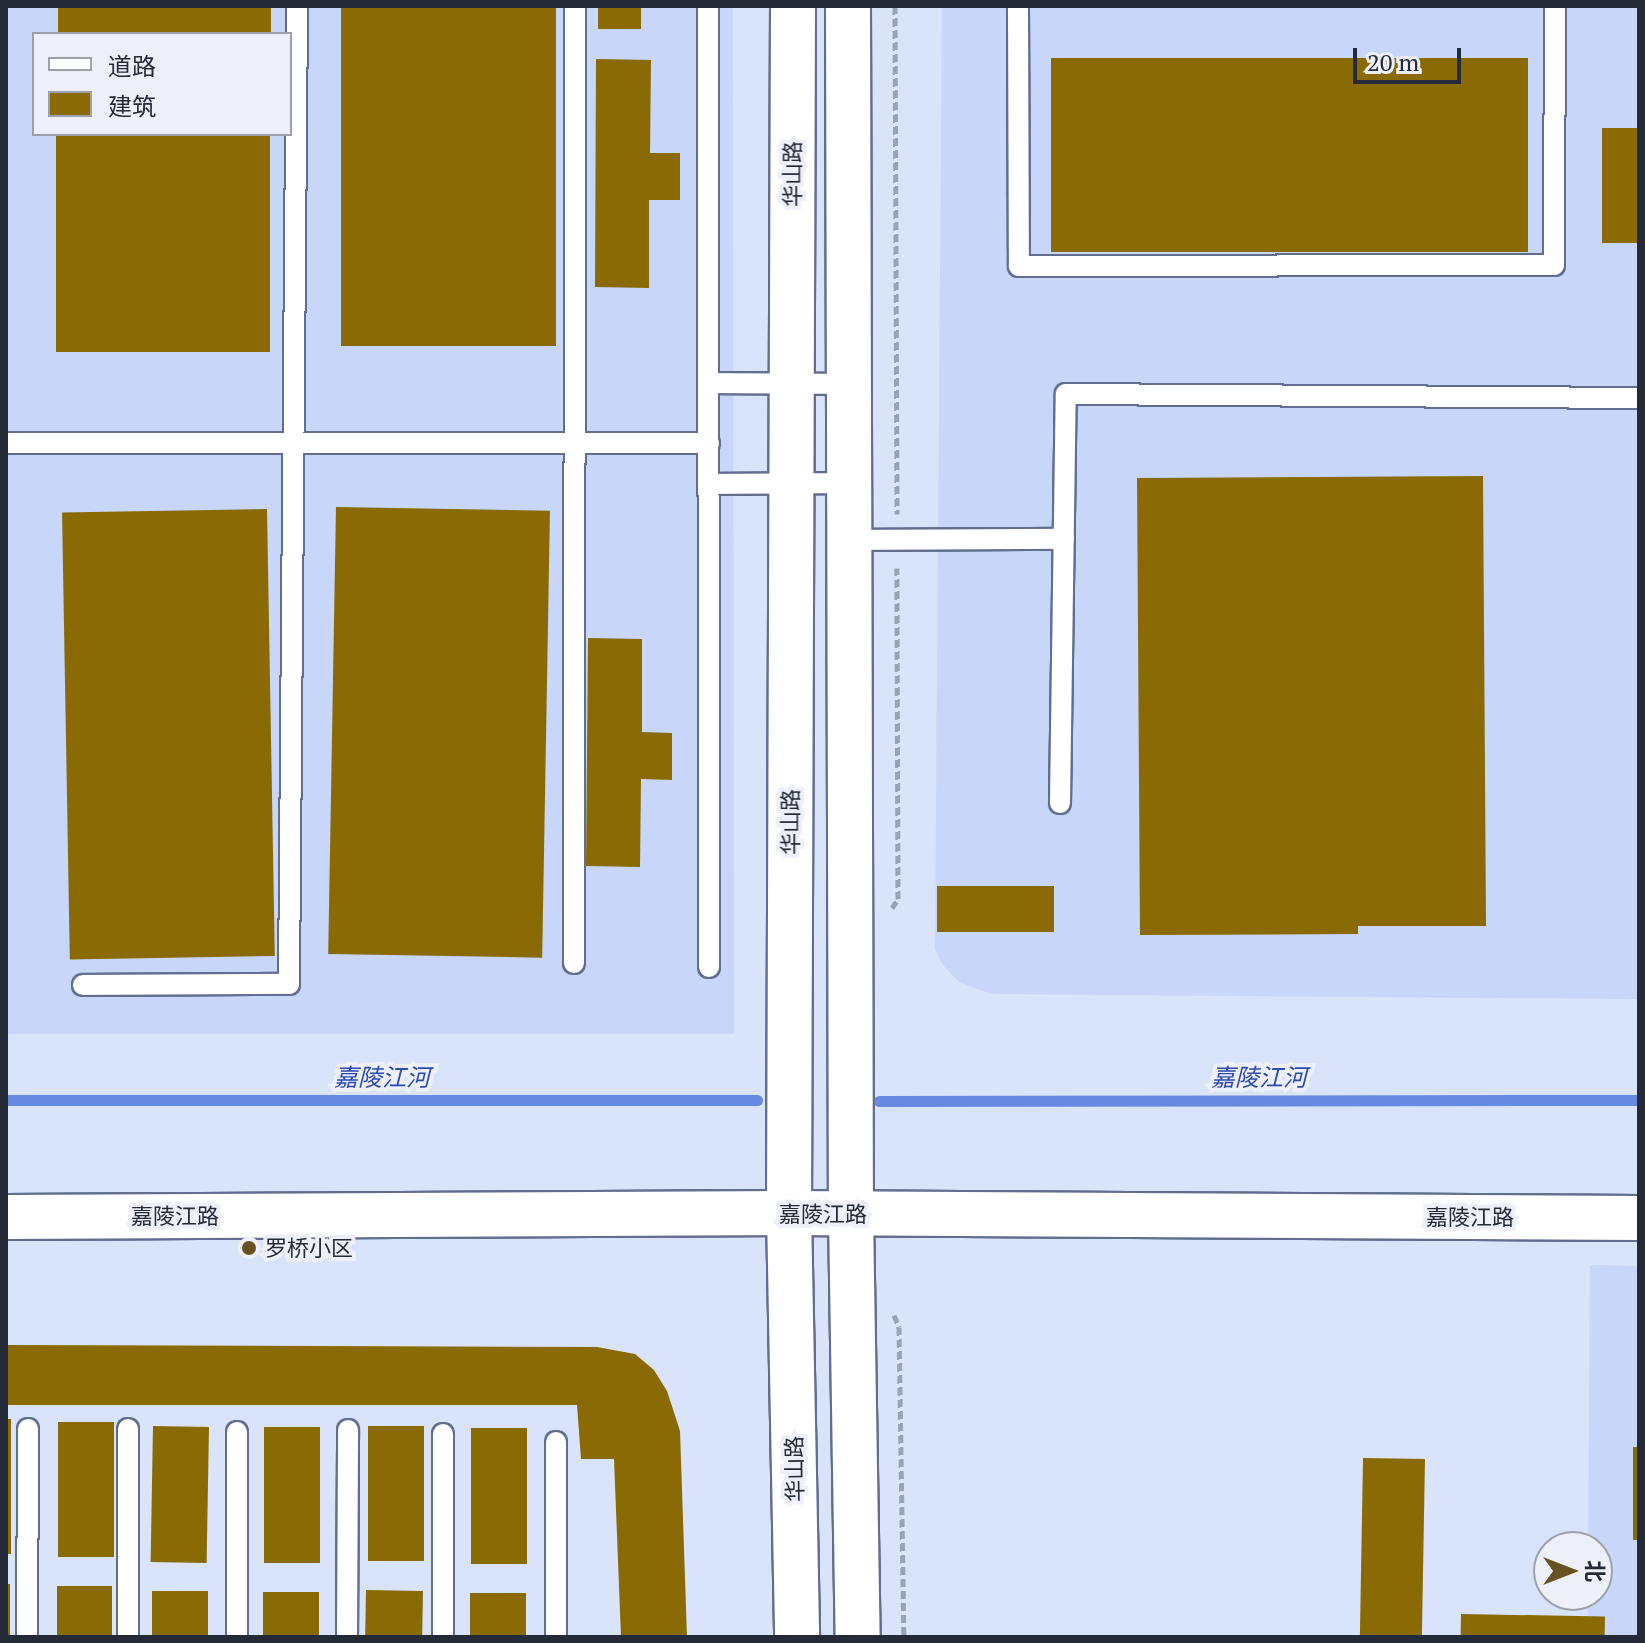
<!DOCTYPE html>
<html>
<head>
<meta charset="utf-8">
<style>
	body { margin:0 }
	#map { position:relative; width:1645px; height:1643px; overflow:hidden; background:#d9e3f9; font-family:"PT Serif","Noto Sans SC",serif }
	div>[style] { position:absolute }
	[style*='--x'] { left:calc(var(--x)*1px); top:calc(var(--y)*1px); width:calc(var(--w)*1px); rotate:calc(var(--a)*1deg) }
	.built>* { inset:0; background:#c7d6f9 }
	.stream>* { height:11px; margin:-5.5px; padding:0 5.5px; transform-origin:5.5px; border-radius:5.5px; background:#6889e1 }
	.building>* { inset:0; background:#8a6a04; transform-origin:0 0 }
	.path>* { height:5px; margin-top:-2.5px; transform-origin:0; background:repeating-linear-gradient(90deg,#9aa3b6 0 8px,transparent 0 12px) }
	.roads { filter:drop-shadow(2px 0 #616e8e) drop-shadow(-2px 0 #616e8e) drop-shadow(0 2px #616e8e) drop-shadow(0 -2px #616e8e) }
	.service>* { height:20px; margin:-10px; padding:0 10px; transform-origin:10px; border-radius:10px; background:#fff }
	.tertiary>* { height:44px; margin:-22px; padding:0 22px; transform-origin:22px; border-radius:22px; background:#fff }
	.dots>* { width:22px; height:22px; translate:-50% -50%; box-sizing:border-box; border:4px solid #edf0f8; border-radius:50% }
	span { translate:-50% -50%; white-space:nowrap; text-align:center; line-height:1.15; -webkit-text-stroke:8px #edf0f8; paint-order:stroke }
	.street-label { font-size:22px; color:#242a38 }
	.poi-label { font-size:22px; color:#242a38 }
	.left { translate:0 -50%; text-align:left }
	.water-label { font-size:24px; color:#2c4ab0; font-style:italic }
	.frame { position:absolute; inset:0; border:8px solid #242a38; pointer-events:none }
	.legend { position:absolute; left:32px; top:32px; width:260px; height:104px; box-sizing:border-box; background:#edf0f8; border:2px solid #9da1ab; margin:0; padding:10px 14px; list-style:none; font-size:24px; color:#242a38 }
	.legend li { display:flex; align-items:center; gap:16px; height:40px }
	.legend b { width:40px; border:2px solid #9da1ab }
	.north { position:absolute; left:1533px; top:1531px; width:80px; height:80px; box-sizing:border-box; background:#edf0f8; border:2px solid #9da1ab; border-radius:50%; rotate:90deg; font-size:22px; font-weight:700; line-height:32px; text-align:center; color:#242a38 }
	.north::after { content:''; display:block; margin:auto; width:28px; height:36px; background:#675321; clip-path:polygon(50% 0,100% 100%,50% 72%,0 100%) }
	.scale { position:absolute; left:1353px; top:48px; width:108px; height:36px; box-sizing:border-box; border:4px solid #242a38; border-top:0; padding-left:10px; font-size:24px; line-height:28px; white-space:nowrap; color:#242a38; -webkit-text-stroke:6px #edf0f8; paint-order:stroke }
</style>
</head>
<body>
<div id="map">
	<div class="built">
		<div style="clip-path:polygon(evenodd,6px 6px,733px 6px,734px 1034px,6px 1034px,6px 6px,34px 34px,290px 34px,290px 134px,34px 134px,34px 34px)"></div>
		<div style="clip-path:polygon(942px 6px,1639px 6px,1639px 999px,992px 994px,959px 982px,942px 964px,935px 949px)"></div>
		<div style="clip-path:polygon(1590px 1265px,1639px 1266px,1639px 1637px,1587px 1637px,1588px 1595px,1597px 1595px,1597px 1547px,1588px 1547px)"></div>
	</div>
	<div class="stream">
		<div style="--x:6;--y:1100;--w:751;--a:0"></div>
		<div style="--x:879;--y:1101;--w:760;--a:-0.08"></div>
	</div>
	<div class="building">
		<div style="left:58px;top:6px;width:213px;height:28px"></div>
		<div style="left:341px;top:6px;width:215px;height:340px"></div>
		<div style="left:598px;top:6px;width:43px;height:23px"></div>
		<div style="left:1528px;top:58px;width:194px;height:477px;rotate:90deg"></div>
		<div style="clip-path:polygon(596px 59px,651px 60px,650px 153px,680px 153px,680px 200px,649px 200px,649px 288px,595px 287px)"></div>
		<div style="left:1639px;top:128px;width:115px;height:37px;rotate:90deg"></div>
		<div style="left:56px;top:134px;width:214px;height:218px"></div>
		<div style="clip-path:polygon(1483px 476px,1486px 926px,1358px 926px,1358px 934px,1140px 935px,1137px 478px)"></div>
		<div style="left:336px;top:507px;width:214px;height:447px;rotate:1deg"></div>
		<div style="left:267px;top:509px;width:447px;height:205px;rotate:89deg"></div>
		<div style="clip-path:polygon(588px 638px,642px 639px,642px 732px,672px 733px,672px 780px,641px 779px,640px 867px,586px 866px)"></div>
		<div style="left:937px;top:886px;width:117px;height:46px"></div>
		<div style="clip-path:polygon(6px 1345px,597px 1347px,635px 1354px,654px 1370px,667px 1391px,680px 1431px,687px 1637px,621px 1637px,614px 1459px,581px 1459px,577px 1405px,6px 1405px)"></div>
		<div style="left:6px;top:1419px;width:5px;height:135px"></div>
		<div style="left:58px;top:1422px;width:56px;height:135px"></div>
		<div style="left:153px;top:1426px;width:56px;height:136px;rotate:1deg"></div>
		<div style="left:368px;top:1426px;width:56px;height:135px"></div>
		<div style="left:264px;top:1427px;width:56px;height:136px"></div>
		<div style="left:471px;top:1428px;width:56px;height:136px"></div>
		<div style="left:1633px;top:1447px;width:6px;height:93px"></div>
		<div style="left:1363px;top:1458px;width:62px;height:179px;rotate:1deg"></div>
		<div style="left:6px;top:1584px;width:4px;height:53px"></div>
		<div style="left:57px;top:1586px;width:55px;height:51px"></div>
		<div style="left:366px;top:1590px;width:57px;height:47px;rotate:1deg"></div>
		<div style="left:152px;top:1591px;width:56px;height:46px"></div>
		<div style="left:263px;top:1592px;width:56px;height:45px"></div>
		<div style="left:470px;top:1593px;width:56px;height:44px"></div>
		<div style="left:1461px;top:1614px;width:144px;height:23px;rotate:1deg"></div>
	</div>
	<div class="path">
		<div style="--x:895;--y:6;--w:508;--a:89.77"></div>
		<div style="--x:892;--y:908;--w:11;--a:-56"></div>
		<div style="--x:898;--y:899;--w:331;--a:-90.2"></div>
		<div style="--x:894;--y:1315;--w:13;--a:67"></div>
		<div style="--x:899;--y:1327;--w:310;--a:89.1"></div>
	</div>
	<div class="roads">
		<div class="service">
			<div style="--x:708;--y:6;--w:961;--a:89.94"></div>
			<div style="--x:1018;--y:6;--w:260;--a:89.8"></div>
			<div style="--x:1019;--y:266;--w:535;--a:-0.11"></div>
			<div style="--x:1554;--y:265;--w:259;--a:-89.8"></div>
			<div style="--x:709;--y:383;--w:140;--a:0.4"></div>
			<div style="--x:6;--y:443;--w:703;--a:0"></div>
			<div style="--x:709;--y:484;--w:140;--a:-0.4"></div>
			<div style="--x:849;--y:540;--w:215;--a:-0.3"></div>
			<div style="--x:1060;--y:803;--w:409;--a:-89.2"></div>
			<div style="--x:1066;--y:394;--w:573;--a:0.4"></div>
			<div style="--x:574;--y:963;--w:957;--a:-89.94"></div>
			<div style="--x:83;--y:985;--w:206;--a:-0.3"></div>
			<div style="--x:289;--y:984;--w:978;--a:-89.53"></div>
			<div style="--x:128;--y:1429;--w:208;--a:90"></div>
			<div style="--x:556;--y:1442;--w:195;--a:90"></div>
			<div style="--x:27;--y:1637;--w:208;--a:-89.7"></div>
			<div style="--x:237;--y:1637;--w:205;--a:-90"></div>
			<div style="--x:347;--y:1637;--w:207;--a:-89.7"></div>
			<div style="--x:443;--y:1637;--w:203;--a:-90"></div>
		</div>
		<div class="tertiary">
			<div style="--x:793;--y:6;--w:1207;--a:90.19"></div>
			<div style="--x:789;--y:1213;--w:424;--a:88.9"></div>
			<div style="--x:848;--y:6;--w:1208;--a:89.86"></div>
			<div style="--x:851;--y:1214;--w:423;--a:89.1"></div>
			<div style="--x:6;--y:1217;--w:783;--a:-0.29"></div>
			<div style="--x:789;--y:1213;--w:850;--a:0.34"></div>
		</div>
	</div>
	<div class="dots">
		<div style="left:249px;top:1248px;background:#675321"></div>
	</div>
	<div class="street-label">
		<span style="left:792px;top:174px;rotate:-90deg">华山路</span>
		<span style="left:790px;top:822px;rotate:-90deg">华山路</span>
		<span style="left:823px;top:1214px">嘉陵江路</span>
		<span style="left:175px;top:1216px">嘉陵江路</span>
		<span style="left:1470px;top:1217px">嘉陵江路</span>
		<span style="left:794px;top:1469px;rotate:-91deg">华山路</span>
	</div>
	<div class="poi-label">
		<span class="left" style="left:265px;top:1248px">罗桥小区</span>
	</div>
	<div class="water-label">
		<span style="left:382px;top:1078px">嘉陵江河</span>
		<span style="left:1259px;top:1078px">嘉陵江河</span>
	</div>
	<div class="frame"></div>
	<ul class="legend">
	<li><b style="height:10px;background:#fff"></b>道路</li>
	<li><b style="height:22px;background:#8a6a04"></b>建筑</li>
	</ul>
	<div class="north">北</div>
	<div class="scale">20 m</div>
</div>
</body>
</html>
